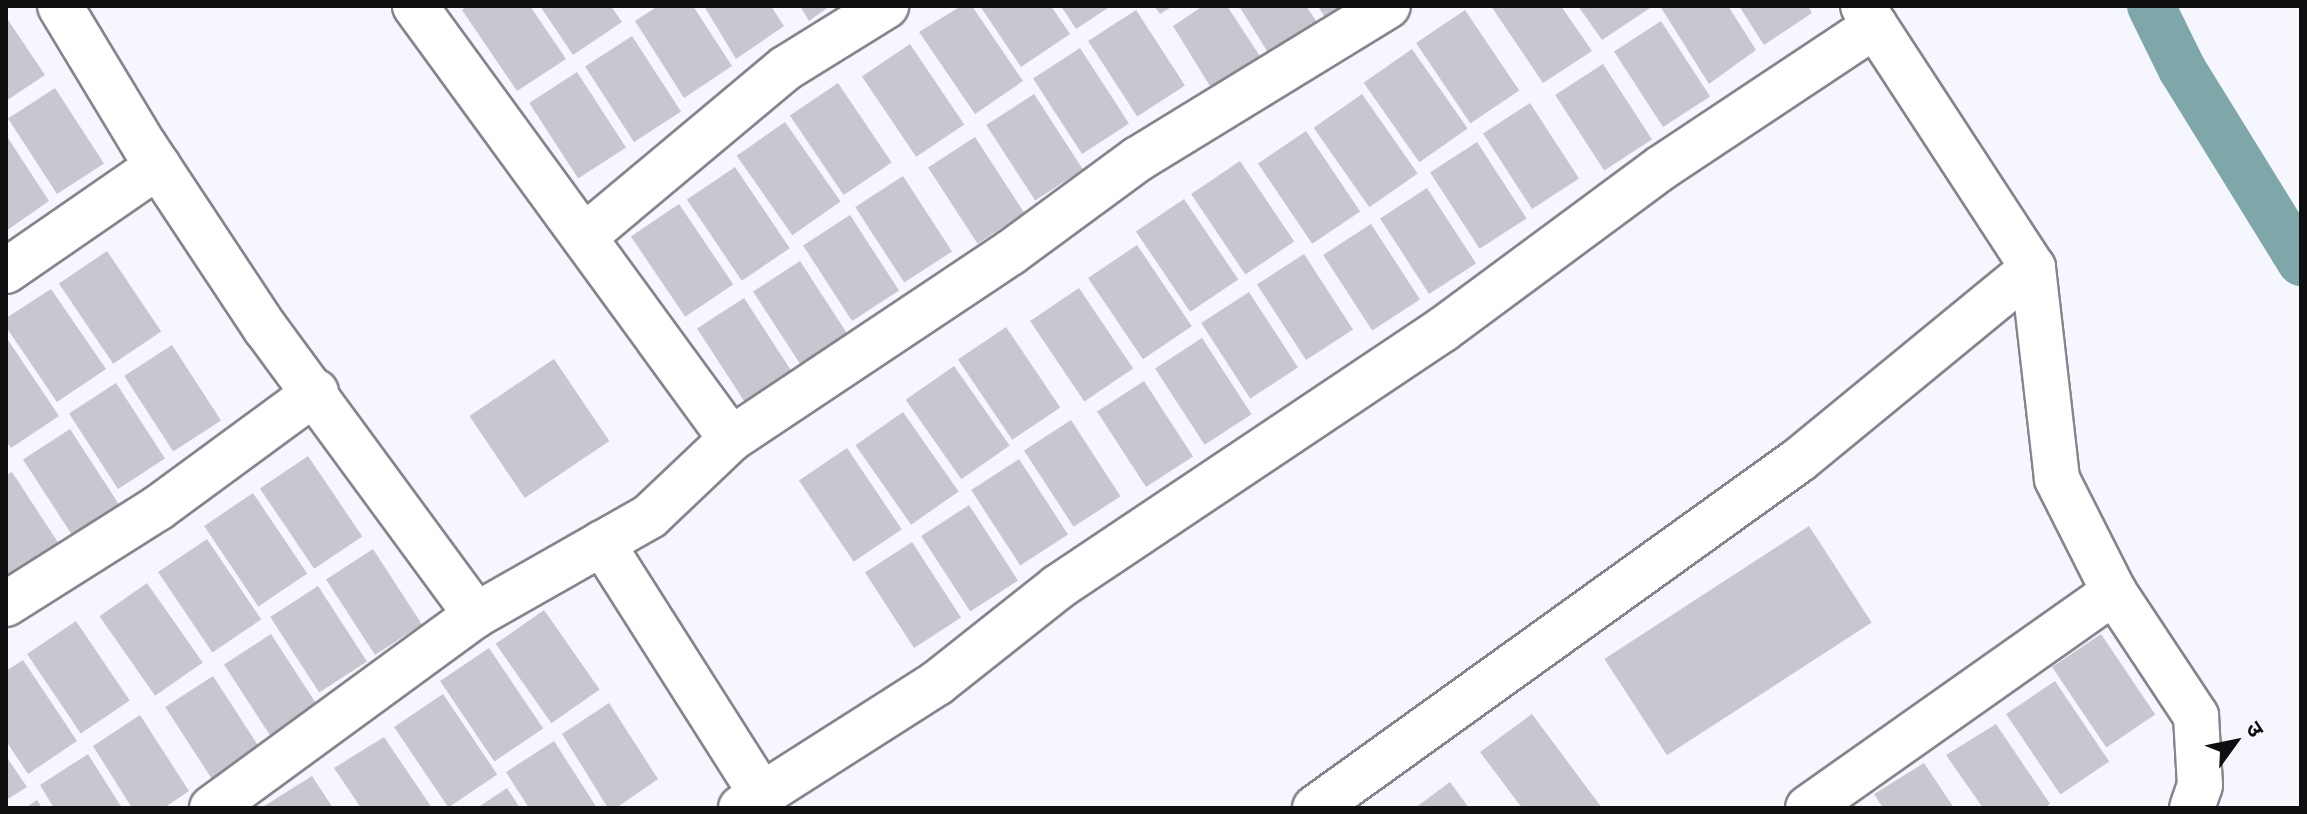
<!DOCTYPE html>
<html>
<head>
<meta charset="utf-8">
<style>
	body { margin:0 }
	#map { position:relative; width:2307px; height:814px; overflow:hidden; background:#f6f7fe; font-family:"Archivo Narrow","Noto Sans Devanagari",sans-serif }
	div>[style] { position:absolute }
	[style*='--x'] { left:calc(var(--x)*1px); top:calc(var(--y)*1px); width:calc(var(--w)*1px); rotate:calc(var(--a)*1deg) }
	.canal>* { height:48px; margin:-24px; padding:0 24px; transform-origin:24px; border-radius:24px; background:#7fa6a8 }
	.building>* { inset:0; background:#c6c7cf; transform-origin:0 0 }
	.roads { filter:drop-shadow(2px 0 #85858d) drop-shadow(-2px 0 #85858d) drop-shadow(0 2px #85858d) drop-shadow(0 -2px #85858d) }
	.minor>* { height:44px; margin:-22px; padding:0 22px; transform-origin:22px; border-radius:22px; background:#fff }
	span { translate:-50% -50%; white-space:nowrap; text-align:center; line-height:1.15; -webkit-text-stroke:7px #f6f7fe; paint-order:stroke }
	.frame { position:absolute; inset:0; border:8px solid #0e0f11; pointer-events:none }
	.north { position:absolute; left:2195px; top:702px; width:80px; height:80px; -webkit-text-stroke:6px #f6f7fe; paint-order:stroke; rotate:57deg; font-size:22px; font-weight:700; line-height:32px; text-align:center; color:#0e0f11 }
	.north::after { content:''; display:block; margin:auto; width:28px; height:36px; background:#0e0f11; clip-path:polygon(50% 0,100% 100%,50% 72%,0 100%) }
</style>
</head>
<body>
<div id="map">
	<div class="canal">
		<div style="--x:2151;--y:6;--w:70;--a:63.8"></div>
		<div style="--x:2182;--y:69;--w:227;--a:58.3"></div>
	</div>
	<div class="building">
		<div style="clip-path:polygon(467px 6px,530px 6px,566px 59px,517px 91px,462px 10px)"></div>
		<div style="clip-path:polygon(540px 6px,611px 6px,622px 22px,573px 55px)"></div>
		<div style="clip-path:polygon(658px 6px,693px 6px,732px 66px,684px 98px,635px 21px)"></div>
		<div style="clip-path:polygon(704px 6px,771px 6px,784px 26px,736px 59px)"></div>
		<div style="clip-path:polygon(800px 6px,830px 6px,809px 21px)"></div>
		<div style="clip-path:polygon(961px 6px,972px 6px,1023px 81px,975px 114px,919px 32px)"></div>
		<div style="clip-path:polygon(980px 6px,1051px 6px,1070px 34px,1021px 67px)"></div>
		<div style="clip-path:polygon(1061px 6px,1111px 6px,1076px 29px)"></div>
		<div style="clip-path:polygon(1154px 6px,1173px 6px,1160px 14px)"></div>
		<div style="clip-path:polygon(1203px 6px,1227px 6px,1269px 70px,1221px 104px,1173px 26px)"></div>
		<div style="clip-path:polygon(1239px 6px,1306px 6px,1325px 34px,1277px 67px)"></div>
		<div style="clip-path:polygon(1318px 6px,1349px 6px,1327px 21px)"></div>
		<div style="clip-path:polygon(1491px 6px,1561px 6px,1592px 51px,1543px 83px)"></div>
		<div style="clip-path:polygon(1578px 6px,1653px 6px,1602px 40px)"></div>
		<div style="clip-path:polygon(1660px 6px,1728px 6px,1756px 50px,1709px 84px)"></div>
		<div style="clip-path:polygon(1739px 6px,1808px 6px,1812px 13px,1764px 45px)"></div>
		<div style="left:1136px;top:10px;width:90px;height:57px;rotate:57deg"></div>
		<div style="left:1465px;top:10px;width:97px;height:59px;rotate:56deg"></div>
		<div style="clip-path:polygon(6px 17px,45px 75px,6px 101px)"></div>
		<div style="left:1661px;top:21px;width:90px;height:56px;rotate:57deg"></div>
		<div style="left:632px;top:36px;width:90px;height:56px;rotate:57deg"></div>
		<div style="left:910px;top:44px;width:97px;height:58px;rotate:56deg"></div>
		<div style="left:1080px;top:48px;width:90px;height:56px;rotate:57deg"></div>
		<div style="left:1412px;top:49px;width:97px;height:59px;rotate:55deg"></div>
		<div style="left:1603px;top:64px;width:90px;height:57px;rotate:57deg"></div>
		<div style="left:577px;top:72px;width:90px;height:57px;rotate:57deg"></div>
		<div style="left:838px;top:83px;width:96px;height:58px;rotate:56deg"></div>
		<div style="left:55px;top:88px;width:90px;height:56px;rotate:57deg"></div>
		<div style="left:1034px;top:94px;width:90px;height:57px;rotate:57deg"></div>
		<div style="left:1362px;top:94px;width:97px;height:59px;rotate:55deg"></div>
		<div style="left:1530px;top:103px;width:90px;height:56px;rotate:57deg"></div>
		<div style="left:785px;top:122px;width:97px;height:59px;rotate:55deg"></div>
		<div style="left:1306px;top:131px;width:97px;height:58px;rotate:56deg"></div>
		<div style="clip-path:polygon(6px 135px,49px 201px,6px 231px)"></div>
		<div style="left:975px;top:137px;width:91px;height:56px;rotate:57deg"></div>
		<div style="left:1477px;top:142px;width:91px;height:56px;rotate:57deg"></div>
		<div style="left:1240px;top:161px;width:97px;height:59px;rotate:56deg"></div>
		<div style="left:735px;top:167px;width:98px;height:58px;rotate:56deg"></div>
		<div style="left:903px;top:176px;width:90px;height:57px;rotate:57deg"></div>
		<div style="left:1427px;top:188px;width:90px;height:56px;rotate:57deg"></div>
		<div style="left:1184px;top:199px;width:97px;height:58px;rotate:56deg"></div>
		<div style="left:679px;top:204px;width:97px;height:58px;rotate:56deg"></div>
		<div style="left:850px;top:215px;width:90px;height:56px;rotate:57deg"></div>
		<div style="left:1371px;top:224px;width:90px;height:57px;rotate:57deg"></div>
		<div style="left:1137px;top:245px;width:98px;height:59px;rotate:56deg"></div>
		<div style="left:107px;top:251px;width:97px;height:58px;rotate:56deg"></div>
		<div style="left:1304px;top:254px;width:90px;height:56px;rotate:57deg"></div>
		<div style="left:800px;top:261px;width:90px;height:56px;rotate:57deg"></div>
		<div style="left:1079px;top:288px;width:97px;height:59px;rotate:56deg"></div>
		<div style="clip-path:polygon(51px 289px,106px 369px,57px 402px,6px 327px,6px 318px)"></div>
		<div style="left:1249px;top:292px;width:90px;height:57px;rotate:57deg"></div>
		<div style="left:744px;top:298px;width:90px;height:56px;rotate:57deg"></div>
		<div style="left:1006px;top:327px;width:97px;height:58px;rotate:56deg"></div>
		<div style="clip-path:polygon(6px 337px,59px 416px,11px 448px,6px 441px)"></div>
		<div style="left:1202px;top:338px;width:91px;height:56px;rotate:57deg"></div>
		<div style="left:172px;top:345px;width:90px;height:57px;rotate:57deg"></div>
		<div style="left:554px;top:359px;width:99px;height:102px;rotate:56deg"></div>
		<div style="left:954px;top:366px;width:97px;height:59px;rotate:55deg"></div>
		<div style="left:1144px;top:381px;width:90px;height:56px;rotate:57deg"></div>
		<div style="left:116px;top:383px;width:90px;height:56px;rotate:57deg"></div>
		<div style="left:903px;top:412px;width:97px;height:58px;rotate:55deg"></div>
		<div style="left:1071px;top:420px;width:91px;height:56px;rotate:57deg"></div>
		<div style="left:70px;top:429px;width:90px;height:56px;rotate:57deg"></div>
		<div style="left:847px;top:448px;width:98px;height:58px;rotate:56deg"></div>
		<div style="left:308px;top:456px;width:97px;height:58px;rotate:56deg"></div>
		<div style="left:1019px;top:459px;width:90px;height:57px;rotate:57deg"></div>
		<div style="clip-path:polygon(12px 472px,61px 547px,12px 581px,6px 570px,6px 475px)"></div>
		<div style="left:253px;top:493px;width:97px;height:59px;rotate:56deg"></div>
		<div style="left:969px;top:505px;width:90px;height:57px;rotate:57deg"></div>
		<div style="left:1809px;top:526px;width:115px;height:244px;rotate:57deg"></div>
		<div style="left:207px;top:539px;width:97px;height:59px;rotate:56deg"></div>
		<div style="left:912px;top:542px;width:90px;height:56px;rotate:57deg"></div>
		<div style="left:373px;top:549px;width:90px;height:56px;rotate:57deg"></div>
		<div style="left:147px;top:583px;width:97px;height:58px;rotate:55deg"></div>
		<div style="left:318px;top:586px;width:90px;height:57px;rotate:57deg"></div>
		<div style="left:544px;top:610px;width:97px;height:59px;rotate:55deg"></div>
		<div style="left:76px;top:621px;width:96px;height:59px;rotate:56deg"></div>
		<div style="left:271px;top:634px;width:90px;height:56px;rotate:57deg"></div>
		<div style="left:2101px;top:634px;width:97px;height:59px;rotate:56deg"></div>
		<div style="left:489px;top:648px;width:97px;height:59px;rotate:56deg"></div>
		<div style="clip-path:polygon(23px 660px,77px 741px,28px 774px,6px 741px,6px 671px)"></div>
		<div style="left:213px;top:676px;width:90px;height:57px;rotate:57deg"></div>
		<div style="left:2055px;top:681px;width:97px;height:59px;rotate:56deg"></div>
		<div style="left:443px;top:694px;width:97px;height:59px;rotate:56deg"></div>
		<div style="clip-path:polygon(609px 703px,658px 779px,616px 808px,608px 808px,562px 734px)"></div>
		<div style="clip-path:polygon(1532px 714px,1602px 808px,1522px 808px,1480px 752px)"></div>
		<div style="clip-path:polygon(140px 715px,189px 791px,164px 808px,132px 808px,93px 746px)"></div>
		<div style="clip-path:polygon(1996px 724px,2050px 804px,2044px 808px,1983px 808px,1946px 755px)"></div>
		<div style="clip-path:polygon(384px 737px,432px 808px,361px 808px,334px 768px)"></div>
		<div style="clip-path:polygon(554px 741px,597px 808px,529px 808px,506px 772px)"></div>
		<div style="clip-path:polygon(88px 754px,122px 808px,54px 808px,40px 785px)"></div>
		<div style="clip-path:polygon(6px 756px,27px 787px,6px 800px)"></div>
		<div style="clip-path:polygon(1924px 763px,1954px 808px,1883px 808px,1874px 794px)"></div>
		<div style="clip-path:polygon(312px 776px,333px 808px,261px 808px)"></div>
		<div style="clip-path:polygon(1450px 782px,1469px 808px,1415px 808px)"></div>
		<div style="clip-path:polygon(507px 788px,520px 808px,477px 808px)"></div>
		<div style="clip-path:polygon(37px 800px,42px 808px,25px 808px)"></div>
	</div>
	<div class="roads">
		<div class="minor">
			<div style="--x:60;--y:6;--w:162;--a:58.9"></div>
			<div style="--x:144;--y:145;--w:221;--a:56.5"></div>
			<div style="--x:266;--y:329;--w:355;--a:53.7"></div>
			<div style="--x:476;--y:615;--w:200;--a:-29.6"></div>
			<div style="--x:650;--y:516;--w:112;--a:-43.5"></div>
			<div style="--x:731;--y:439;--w:536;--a:-126.12"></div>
			<div style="--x:585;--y:236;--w:262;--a:-39.9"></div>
			<div style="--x:786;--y:68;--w:118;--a:-31.8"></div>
			<div style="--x:2033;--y:268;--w:212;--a:83.5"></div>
			<div style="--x:2057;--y:479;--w:127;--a:63.2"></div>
			<div style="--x:6;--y:271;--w:185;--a:-34.6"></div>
			<div style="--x:731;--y:439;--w:335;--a:-33.7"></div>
			<div style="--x:1010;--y:253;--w:159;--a:-36.3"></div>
			<div style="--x:1138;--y:159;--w:293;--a:-31.5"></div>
			<div style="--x:602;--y:543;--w:299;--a:57.6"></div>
			<div style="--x:6;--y:604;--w:180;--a:-32.3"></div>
			<div style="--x:158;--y:508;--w:196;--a:-36.3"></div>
			<div style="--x:212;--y:808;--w:327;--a:-36.2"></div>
			<div style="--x:741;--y:808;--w:232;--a:-32.5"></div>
			<div style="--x:937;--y:683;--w:154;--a:-38.4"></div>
			<div style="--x:1058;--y:587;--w:462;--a:-33.8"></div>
			<div style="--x:1442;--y:330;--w:272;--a:-36.5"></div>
			<div style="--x:1661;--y:168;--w:257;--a:-33.6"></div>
			<div style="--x:1875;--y:26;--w:23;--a:-121"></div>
			<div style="--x:1315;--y:808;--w:596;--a:-35.72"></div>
			<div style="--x:1799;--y:460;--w:303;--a:-39.4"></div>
			<div style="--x:2033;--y:268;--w:289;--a:-123.1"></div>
			<div style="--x:1808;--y:808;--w:375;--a:-35.2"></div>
			<div style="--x:2114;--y:592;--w:149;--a:56.5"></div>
			<div style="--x:2196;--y:716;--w:69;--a:86.7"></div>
			<div style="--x:2200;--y:785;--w:24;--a:109"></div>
		</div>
	</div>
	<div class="frame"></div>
	<div class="north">उ</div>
</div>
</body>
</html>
